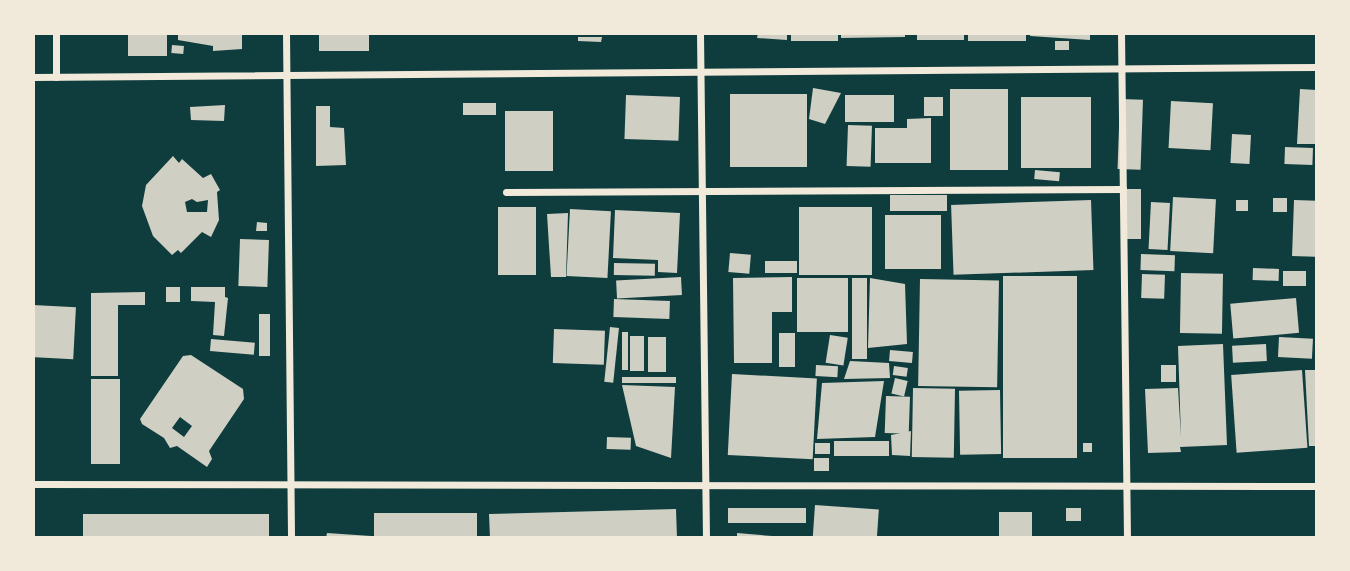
<!DOCTYPE html>
<html>
<head>
<meta charset="utf-8">
<style>
	body { margin:0 }
	#map { position:relative; width:1350px; height:571px; overflow:hidden; background:#0f3d3e; font-family:Inter,sans-serif }
	div>[style] { position:absolute }
	[style*='--x'] { left:calc(var(--x)*1px); top:calc(var(--y)*1px); width:calc(var(--w)*1px); rotate:calc(var(--a)*1deg) }
	.building>* { inset:0; background:#cfcfc3; transform-origin:0 0 }
	.minor>* { height:7px; margin:-3.5px; padding:0 3.5px; transform-origin:3.5px; border-radius:3.5px; background:#f1e9da }
	span { translate:-50% -50%; white-space:nowrap; text-align:center; line-height:1.15; -webkit-text-stroke:5px #f1e9da; paint-order:stroke }
	.frame { position:absolute; inset:0; border:35px solid #f1e9da; pointer-events:none }
</style>
</head>
<body>
<div id="map">
	<div class="building">
		<div style="left:128px;top:33px;width:39px;height:23px"></div>
		<div style="clip-path:polygon(178px 33px,242px 33px,242px 49px,213px 51px,213px 46px,178px 40px)"></div>
		<div style="left:319px;top:33px;width:50px;height:18px"></div>
		<div style="clip-path:polygon(758px 33px,787px 33px,787px 40px,757px 38px)"></div>
		<div style="left:791px;top:33px;width:47px;height:8px"></div>
		<div style="clip-path:polygon(841px 33px,905px 33px,905px 37px,841px 38px)"></div>
		<div style="left:917px;top:33px;width:47px;height:7px"></div>
		<div style="left:968px;top:33px;width:58px;height:8px"></div>
		<div style="clip-path:polygon(1031px 33px,1090px 33px,1090px 40px,1030px 36px)"></div>
		<div style="clip-path:polygon(578px 37px,602px 37px,601px 42px,578px 41px)"></div>
		<div style="left:1055px;top:41px;width:14px;height:9px"></div>
		<div style="left:172px;top:45px;width:12px;height:8px;rotate:5deg"></div>
		<div style="clip-path:polygon(813px 88px,841px 93px,825px 124px,809px 119px)"></div>
		<div style="left:950px;top:89px;width:58px;height:81px"></div>
		<div style="clip-path:polygon(1300px 89px,1317px 90px,1317px 144px,1297px 144px)"></div>
		<div style="left:807px;top:94px;width:73px;height:77px;rotate:90deg"></div>
		<div style="left:626px;top:95px;width:54px;height:44px;rotate:2deg"></div>
		<div style="left:894px;top:95px;width:27px;height:49px;rotate:90deg"></div>
		<div style="left:924px;top:97px;width:19px;height:19px"></div>
		<div style="left:1091px;top:97px;width:71px;height:70px;rotate:90deg"></div>
		<div style="left:1120px;top:99px;width:23px;height:70px;rotate:2deg"></div>
		<div style="left:1171px;top:101px;width:42px;height:47px;rotate:3deg"></div>
		<div style="left:463px;top:103px;width:33px;height:12px"></div>
		<div style="clip-path:polygon(225px 105px,224px 121px,191px 120px,190px 107px)"></div>
		<div style="clip-path:polygon(316px 106px,330px 106px,330px 127px,344px 128px,346px 165px,316px 166px)"></div>
		<div style="left:505px;top:111px;width:48px;height:60px"></div>
		<div style="clip-path:polygon(931px 118px,931px 163px,875px 163px,875px 128px,907px 128px,907px 119px)"></div>
		<div style="left:848px;top:125px;width:24px;height:41px;rotate:2deg"></div>
		<div style="left:1232px;top:134px;width:19px;height:29px;rotate:3deg"></div>
		<div style="left:1285px;top:147px;width:28px;height:17px;rotate:2deg"></div>
		<div style="clip-path:polygon(evenodd,173px 156px,179px 163px,182px 159px,203px 178px,211px 174px,220px 190px,217px 192px,219px 220px,211px 237px,202px 232px,181px 253px,178px 250px,172px 255px,153px 236px,142px 206px,146px 185px,173px 156px,192px 199px,197px 202px,208px 200px,207px 212px,187px 212px,185px 202px,192px 199px)"></div>
		<div style="left:1035px;top:170px;width:25px;height:9px;rotate:5deg"></div>
		<div style="left:1123px;top:189px;width:18px;height:50px"></div>
		<div style="left:947px;top:195px;width:16px;height:57px;rotate:90deg"></div>
		<div style="left:1173px;top:197px;width:43px;height:54px;rotate:3deg"></div>
		<div style="left:1273px;top:198px;width:14px;height:14px"></div>
		<div style="left:1091px;top:200px;width:70px;height:140px;rotate:88deg"></div>
		<div style="left:1236px;top:200px;width:12px;height:11px"></div>
		<div style="left:1294px;top:200px;width:23px;height:56px;rotate:2deg"></div>
		<div style="left:1151px;top:202px;width:19px;height:47px;rotate:3deg"></div>
		<div style="left:498px;top:207px;width:38px;height:68px"></div>
		<div style="left:872px;top:207px;width:68px;height:73px;rotate:90deg"></div>
		<div style="left:570px;top:209px;width:41px;height:67px;rotate:3deg"></div>
		<div style="clip-path:polygon(615px 210px,680px 213px,677px 273px,658px 272px,658px 260px,613px 258px)"></div>
		<div style="clip-path:polygon(568px 213px,566px 277px,551px 277px,547px 214px)"></div>
		<div style="left:885px;top:215px;width:56px;height:54px"></div>
		<div style="clip-path:polygon(257px 222px,267px 223px,267px 231px,256px 231px)"></div>
		<div style="left:240px;top:239px;width:29px;height:47px;rotate:2deg"></div>
		<div style="left:730px;top:253px;width:21px;height:19px;rotate:5deg"></div>
		<div style="left:1141px;top:254px;width:34px;height:16px;rotate:2deg"></div>
		<div style="left:765px;top:261px;width:32px;height:12px"></div>
		<div style="left:614px;top:263px;width:41px;height:12px;rotate:1deg"></div>
		<div style="left:1253px;top:268px;width:26px;height:12px;rotate:2deg"></div>
		<div style="left:1283px;top:271px;width:23px;height:15px"></div>
		<div style="left:1181px;top:273px;width:42px;height:60px;rotate:1deg"></div>
		<div style="left:1142px;top:274px;width:23px;height:24px;rotate:2deg"></div>
		<div style="left:1003px;top:276px;width:74px;height:182px"></div>
		<div style="left:681px;top:277px;width:18px;height:65px;rotate:87deg"></div>
		<div style="clip-path:polygon(792px 277px,792px 312px,772px 312px,772px 363px,734px 363px,733px 278px)"></div>
		<div style="left:848px;top:278px;width:54px;height:51px;rotate:90deg"></div>
		<div style="left:852px;top:278px;width:15px;height:81px"></div>
		<div style="clip-path:polygon(870px 278px,905px 284px,907px 344px,868px 348px)"></div>
		<div style="left:920px;top:279px;width:79px;height:107px;rotate:1deg"></div>
		<div style="left:166px;top:287px;width:14px;height:15px"></div>
		<div style="clip-path:polygon(191px 287px,225px 287px,225px 297px,228px 298px,224px 336px,213px 335px,215px 302px,191px 301px)"></div>
		<div style="clip-path:polygon(145px 292px,145px 305px,118px 305px,118px 376px,91px 376px,91px 293px)"></div>
		<div style="left:1296px;top:298px;width:35px;height:66px;rotate:85deg"></div>
		<div style="left:614px;top:299px;width:56px;height:18px;rotate:2deg"></div>
		<div style="left:33px;top:305px;width:43px;height:52px;rotate:3deg"></div>
		<div style="left:259px;top:314px;width:11px;height:42px"></div>
		<div style="left:610px;top:327px;width:9px;height:55px;rotate:6deg"></div>
		<div style="left:554px;top:329px;width:51px;height:34px;rotate:2deg"></div>
		<div style="left:622px;top:332px;width:6px;height:38px"></div>
		<div style="left:779px;top:333px;width:16px;height:34px"></div>
		<div style="left:830px;top:335px;width:18px;height:28px;rotate:9deg"></div>
		<div style="left:630px;top:336px;width:14px;height:35px"></div>
		<div style="left:648px;top:337px;width:18px;height:35px"></div>
		<div style="left:1279px;top:337px;width:34px;height:20px;rotate:3deg"></div>
		<div style="left:211px;top:339px;width:44px;height:12px;rotate:5deg"></div>
		<div style="clip-path:polygon(1223px 344px,1227px 445px,1180px 447px,1181px 452px,1148px 453px,1145px 389px,1178px 388px,1181px 437px,1178px 346px)"></div>
		<div style="left:1266px;top:344px;width:17px;height:34px;rotate:87deg"></div>
		<div style="left:890px;top:350px;width:23px;height:11px;rotate:5deg"></div>
		<div style="clip-path:polygon(evenodd,191px 355px,243px 389px,244px 399px,209px 451px,212px 459px,207px 467px,177px 446px,170px 448px,164px 438px,142px 424px,140px 419px,183px 356px,191px 355px,180px 417px,192px 426px,184px 437px,172px 428px,180px 417px)"></div>
		<div style="clip-path:polygon(850px 361px,889px 363px,890px 378px,844px 379px)"></div>
		<div style="left:816px;top:365px;width:22px;height:11px;rotate:3deg"></div>
		<div style="left:1161px;top:365px;width:15px;height:17px"></div>
		<div style="left:894px;top:366px;width:14px;height:9px;rotate:8deg"></div>
		<div style="left:1302px;top:370px;width:78px;height:71px;rotate:86deg"></div>
		<div style="clip-path:polygon(1305px 370px,1317px 370px,1317px 446px,1309px 446px)"></div>
		<div style="left:732px;top:374px;width:85px;height:81px;rotate:3deg"></div>
		<div style="left:622px;top:377px;width:54px;height:6px"></div>
		<div style="left:895px;top:378px;width:13px;height:16px;rotate:13deg"></div>
		<div style="left:120px;top:379px;width:85px;height:29px;rotate:90deg"></div>
		<div style="clip-path:polygon(884px 381px,875px 437px,817px 439px,822px 383px)"></div>
		<div style="clip-path:polygon(622px 385px,675px 387px,671px 458px,636px 446px)"></div>
		<div style="left:913px;top:388px;width:42px;height:69px;rotate:1deg"></div>
		<div style="left:1000px;top:390px;width:64px;height:41px;rotate:89deg"></div>
		<div style="left:886px;top:396px;width:24px;height:37px;rotate:2deg"></div>
		<div style="clip-path:polygon(911px 431px,910px 456px,892px 455px,891px 435px)"></div>
		<div style="left:607px;top:437px;width:24px;height:12px;rotate:2deg"></div>
		<div style="left:889px;top:441px;width:15px;height:55px;rotate:90deg"></div>
		<div style="left:815px;top:443px;width:15px;height:11px"></div>
		<div style="left:1083px;top:443px;width:9px;height:9px"></div>
		<div style="left:814px;top:458px;width:15px;height:13px"></div>
		<div style="left:815px;top:505px;width:64px;height:33px;rotate:4deg"></div>
		<div style="left:806px;top:508px;width:15px;height:78px;rotate:90deg"></div>
		<div style="left:1066px;top:508px;width:15px;height:13px"></div>
		<div style="clip-path:polygon(676px 509px,677px 538px,490px 538px,489px 514px)"></div>
		<div style="left:999px;top:512px;width:33px;height:26px"></div>
		<div style="left:374px;top:513px;width:103px;height:25px"></div>
		<div style="left:269px;top:514px;width:24px;height:186px;rotate:90deg"></div>
		<div style="clip-path:polygon(327px 533px,371px 536px,371px 538px,326px 538px)"></div>
		<div style="clip-path:polygon(737px 533px,772px 536px,772px 538px,737px 538px)"></div>
	</div>
	<div class="minor">
		<div style="--x:286;--y:33;--w:505;--a:89.43"></div>
		<div style="--x:700;--y:33;--w:505;--a:89.32"></div>
		<div style="--x:1121;--y:33;--w:505;--a:89.32"></div>
		<div style="--x:33;--y:77;--w:1284;--a:-0.45"></div>
		<div style="--x:56;--y:77;--w:44;--a:-90"></div>
		<div style="--x:506;--y:192;--w:617;--a:-0.28"></div>
		<div style="--x:33;--y:484;--w:1284;--a:0.09"></div>
	</div>
	<div class="frame"></div>
</div>
</body>
</html>
